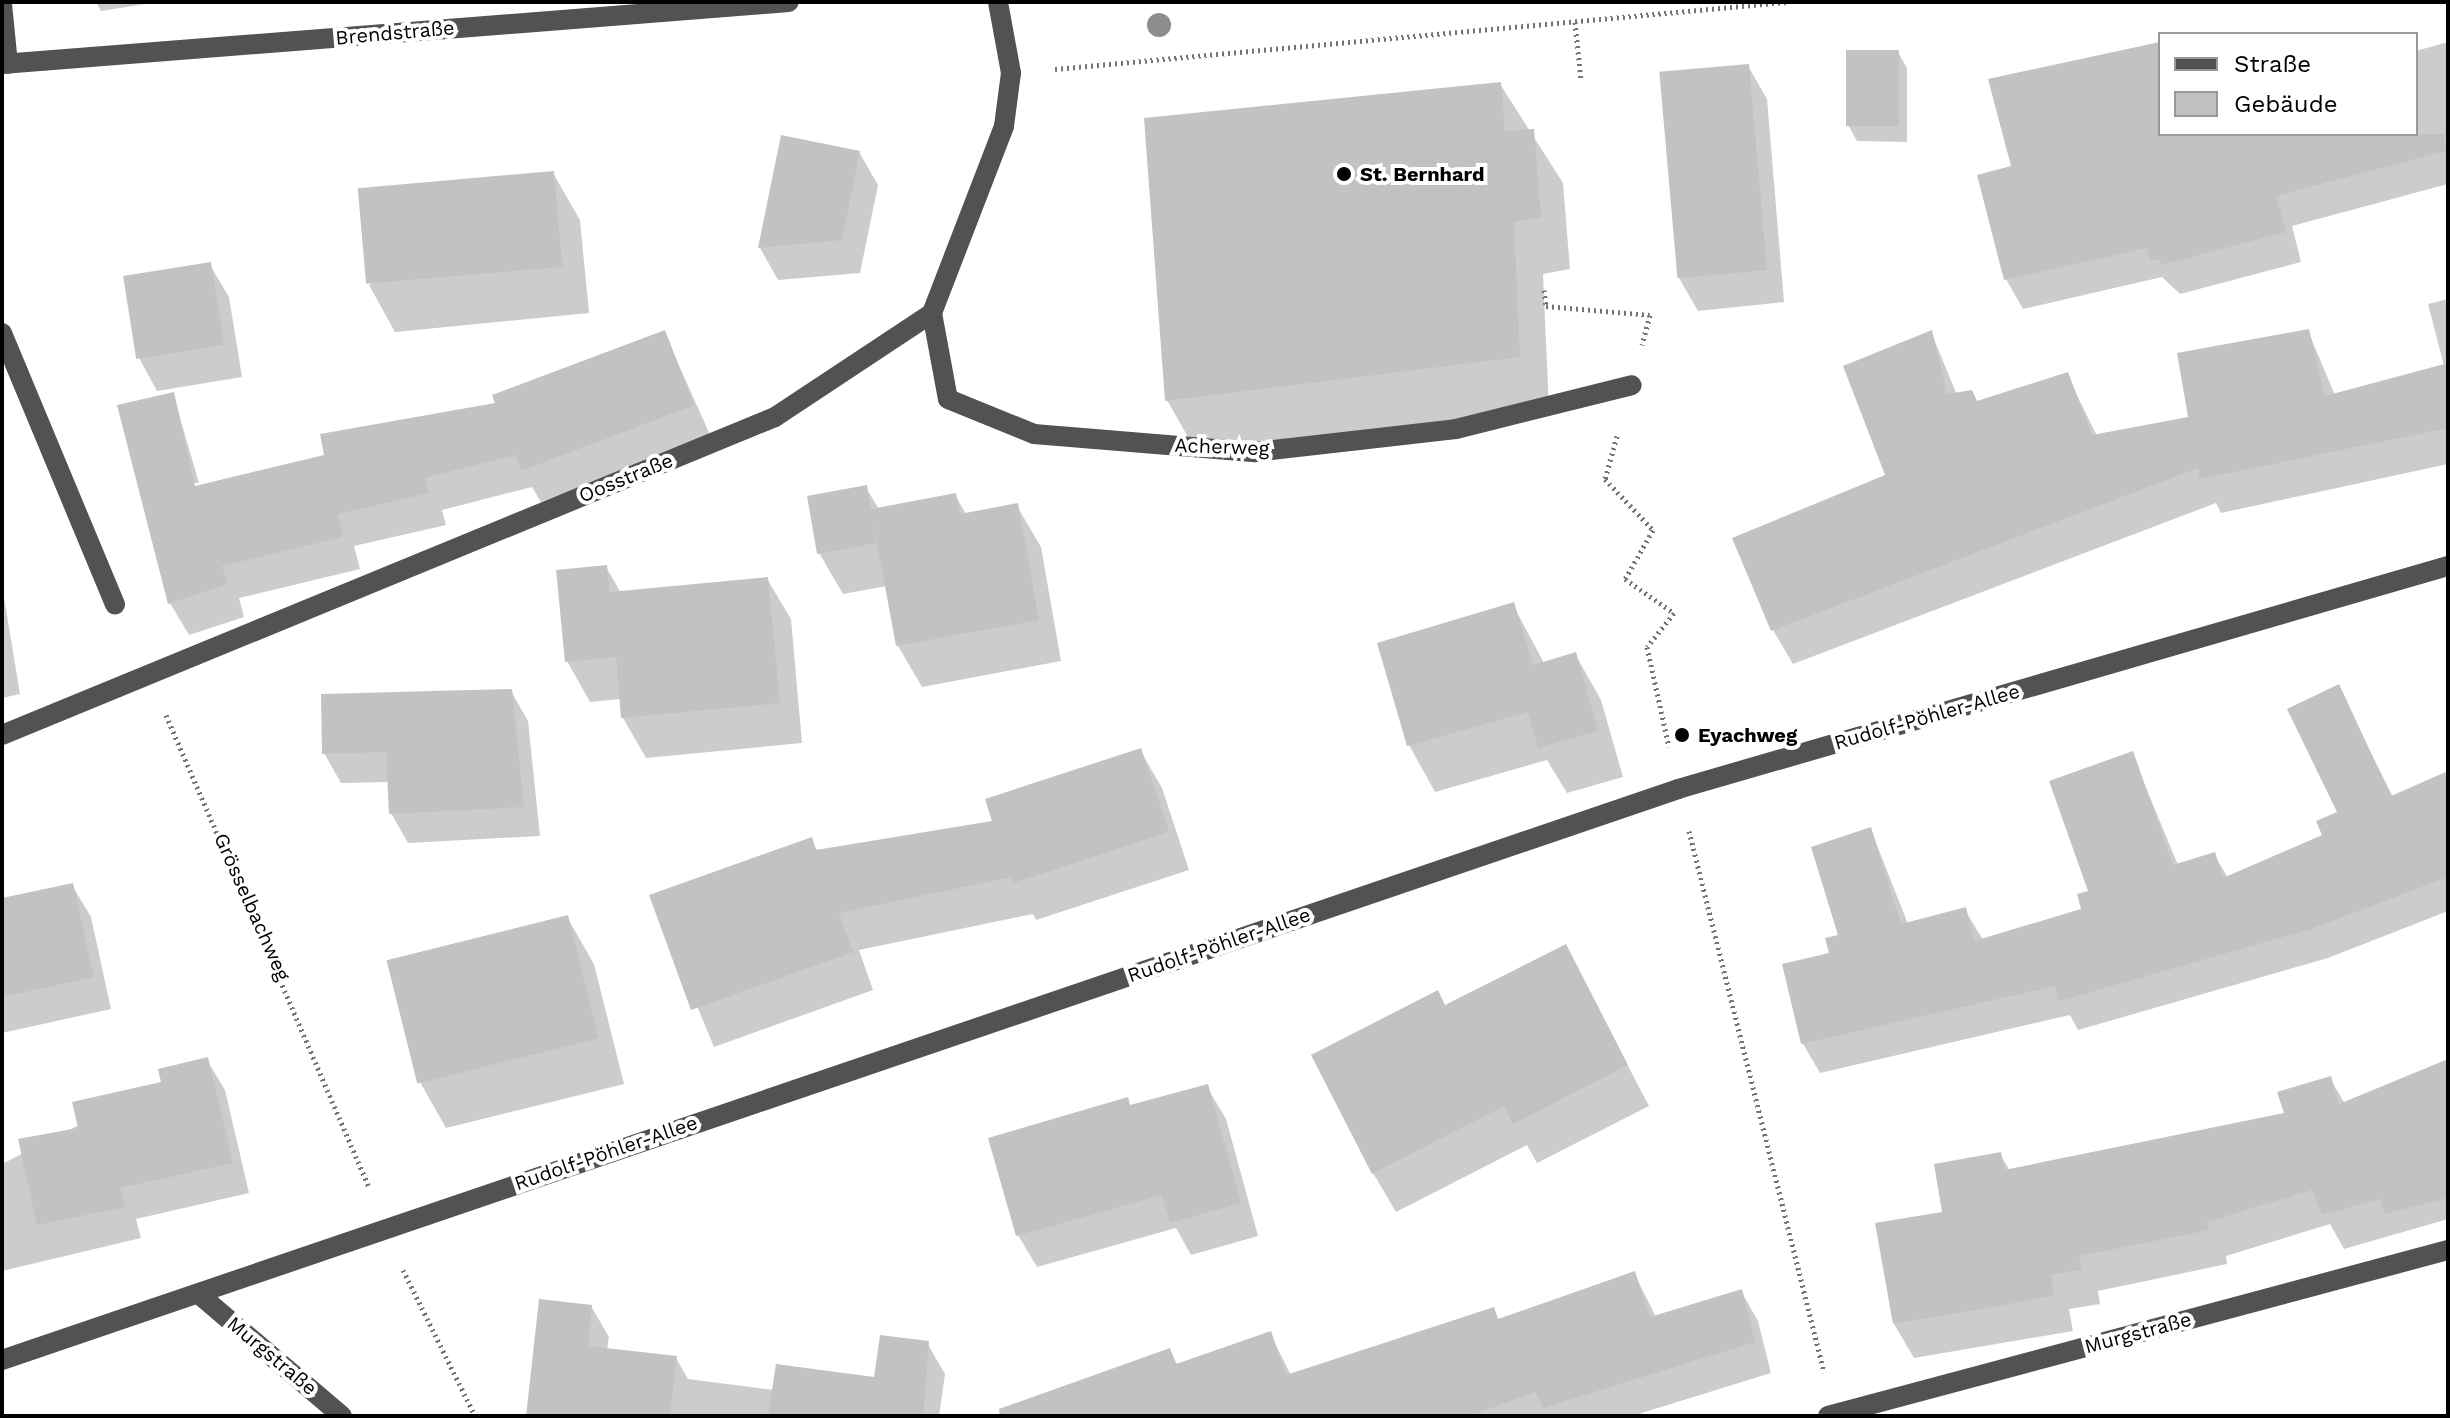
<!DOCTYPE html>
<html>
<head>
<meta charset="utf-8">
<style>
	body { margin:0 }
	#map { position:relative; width:2450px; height:1418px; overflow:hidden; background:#fff; font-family:"Work Sans",sans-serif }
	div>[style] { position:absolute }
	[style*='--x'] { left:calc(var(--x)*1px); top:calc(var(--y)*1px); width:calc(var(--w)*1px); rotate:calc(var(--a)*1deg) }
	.shadow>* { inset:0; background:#0003 }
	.building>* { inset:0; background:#c2c2c2; transform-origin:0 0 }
	.path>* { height:5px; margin-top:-2.5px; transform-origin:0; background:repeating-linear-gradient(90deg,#747474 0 2px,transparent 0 6px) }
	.minor>* { height:20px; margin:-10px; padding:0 10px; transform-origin:10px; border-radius:10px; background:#525252 }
	.trees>* { width:24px; height:24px; margin:-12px; border-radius:50%; background:#8d8d8d }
	.dots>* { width:22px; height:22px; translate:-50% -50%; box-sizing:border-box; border:4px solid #fff; border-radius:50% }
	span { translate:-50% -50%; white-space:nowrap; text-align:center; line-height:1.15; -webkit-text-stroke:8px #fff; paint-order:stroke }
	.street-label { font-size:20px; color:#000 }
	.poi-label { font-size:20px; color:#000; font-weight:700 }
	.left { translate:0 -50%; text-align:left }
	.frame { position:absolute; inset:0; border:4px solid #000; pointer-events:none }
	.legend { position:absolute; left:2158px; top:32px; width:260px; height:104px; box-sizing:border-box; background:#fff; border:2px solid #999; margin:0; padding:10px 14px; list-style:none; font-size:24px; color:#000 }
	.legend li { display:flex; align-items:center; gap:16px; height:40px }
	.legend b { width:40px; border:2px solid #999 }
</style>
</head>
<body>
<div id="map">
	<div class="shadow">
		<div style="clip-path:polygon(96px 2px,158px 2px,101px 11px)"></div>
		<div style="clip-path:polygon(2448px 42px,2448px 184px,2292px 226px,2301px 262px,2180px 294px,2162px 277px,2023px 309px,2006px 279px,2013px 168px,2160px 44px,2160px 134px,2416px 134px,2416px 51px)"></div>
		<div style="clip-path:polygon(1898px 52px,1907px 68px,1907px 142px,1857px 141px,1848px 125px)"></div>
		<div style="clip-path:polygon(1748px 66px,1767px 99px,1784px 302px,1698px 311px,1679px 278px)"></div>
		<div style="clip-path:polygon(1500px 84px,1563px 183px,1570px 269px,1543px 274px,1549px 409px,1197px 453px,1167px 400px)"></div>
		<div style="clip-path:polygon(783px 137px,859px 152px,878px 185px,860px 273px,778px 280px,760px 248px)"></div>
		<div style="clip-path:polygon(553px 173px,580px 220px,589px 313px,395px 332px,369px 285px)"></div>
		<div style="clip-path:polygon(210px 265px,229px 297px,242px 377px,157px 391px,139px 358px)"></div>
		<div style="clip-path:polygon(2448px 299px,2448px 464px,2221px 513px,2216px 503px,1793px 664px,1773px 630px,1888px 476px,1931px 332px,1957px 395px,1978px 403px,2067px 375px,2097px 436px,2191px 418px,2308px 331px,2335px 395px,2444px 366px,2428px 304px)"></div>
		<div style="clip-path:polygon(664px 332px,711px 437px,541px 502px,532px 487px,442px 510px,446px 525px,354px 546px,360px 569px,239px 598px,244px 617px,189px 635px,170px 603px,327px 456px,498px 405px)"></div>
		<div style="clip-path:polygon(173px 394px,199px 483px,143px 482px)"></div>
		<div style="clip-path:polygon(866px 488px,879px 509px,955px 495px,966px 514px,1017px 506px,1041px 547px,1061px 661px,922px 687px,898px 646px,887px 586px,843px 594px,819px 553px)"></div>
		<div style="clip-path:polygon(606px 567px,621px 593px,767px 579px,791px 619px,802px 743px,646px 758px,623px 718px,621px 699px,590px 702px,567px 661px)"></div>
		<div style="clip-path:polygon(2px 585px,20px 694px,2px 698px)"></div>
		<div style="clip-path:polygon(1513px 605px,1544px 663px,1575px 654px,1601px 700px,1623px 777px,1567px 793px,1547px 760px,1435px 792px,1409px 745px)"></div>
		<div style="clip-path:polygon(2338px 687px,2393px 797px,2448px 773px,2448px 911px,2328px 958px,2078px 1030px,2070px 1015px,1820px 1073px,1803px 1044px,1785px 966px,1831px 954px,1871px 830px,1908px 924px,1965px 910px,1983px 940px,2084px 910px,2132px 754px,2178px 865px,2214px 854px,2228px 878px,2325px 836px,2340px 813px)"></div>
		<div style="clip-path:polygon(511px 691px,528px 721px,540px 836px,408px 843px,391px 813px,389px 782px,341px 783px,324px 753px)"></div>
		<div style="clip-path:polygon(1140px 750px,1162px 788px,1189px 870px,1036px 920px,1033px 914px,859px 950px,873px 990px,714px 1047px,651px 896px,811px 839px,818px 852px,994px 822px)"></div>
		<div style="clip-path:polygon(72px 885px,91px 917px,111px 1009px,2px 1033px,2px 900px)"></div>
		<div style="clip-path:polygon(567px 917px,594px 964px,624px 1084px,446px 1128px,420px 1082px)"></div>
		<div style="clip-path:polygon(1565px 946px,1649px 1106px,1537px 1163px,1527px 1145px,1396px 1212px,1373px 1173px,1445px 1007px)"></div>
		<div style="clip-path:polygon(207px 1060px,225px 1090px,249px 1193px,136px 1219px,141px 1238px,2px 1271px,2px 1164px)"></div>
		<div style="clip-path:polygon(2448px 1061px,2448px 1219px,2344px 1249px,2330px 1224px,2226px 1256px,2227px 1264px,2098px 1291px,2100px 1304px,2069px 1309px,2073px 1331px,1914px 1358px,1894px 1324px,1877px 1225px,1945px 1213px,2000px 1154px,2010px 1171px,2287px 1115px,2330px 1078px,2345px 1104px)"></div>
		<div style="clip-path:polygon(1207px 1087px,1226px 1119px,1258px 1236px,1191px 1255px,1176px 1228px,1037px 1267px,1018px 1235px,1131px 1107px)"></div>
		<div style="clip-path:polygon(1634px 1273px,1656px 1317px,1741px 1291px,1758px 1321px,1771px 1373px,1632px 1416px,1035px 1416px,1169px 1350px,1178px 1366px,1270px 1334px,1291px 1375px,1493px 1309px,1499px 1321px)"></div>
		<div style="clip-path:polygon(591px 1306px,609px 1337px,607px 1350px,676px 1358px,688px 1379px,774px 1390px,875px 1379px,927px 1343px,945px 1374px,939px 1416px,530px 1416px)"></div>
	</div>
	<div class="building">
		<div style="clip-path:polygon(2160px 42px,2160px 134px,2444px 134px,2446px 151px,2276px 196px,2286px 232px,2161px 265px,2160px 259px,2150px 261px,2147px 248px,2004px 280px,1977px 175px,2011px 166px,1988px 79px)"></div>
		<div style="left:1846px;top:50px;width:53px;height:76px"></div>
		<div style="left:1749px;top:64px;width:207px;height:90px;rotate:85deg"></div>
		<div style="clip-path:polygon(1501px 82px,1505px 131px,1534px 129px,1541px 217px,1514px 222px,1520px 357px,1165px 401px,1144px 118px)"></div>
		<div style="clip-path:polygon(781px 135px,860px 151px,842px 240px,758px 248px)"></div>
		<div style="left:554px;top:171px;width:96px;height:197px;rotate:85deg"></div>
		<div style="left:211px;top:262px;width:84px;height:89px;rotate:81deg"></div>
		<div style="clip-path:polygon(2309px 329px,2325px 396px,2448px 363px,2448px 428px,2200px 479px,2198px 468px,1771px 631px,1732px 538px,1885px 475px,1843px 366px,1932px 330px,1947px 394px,1972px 390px,1977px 401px,2068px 372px,2092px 435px,2188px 417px,2177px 353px)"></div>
		<div style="clip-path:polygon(665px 330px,694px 405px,521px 471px,515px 455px,425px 478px,429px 493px,338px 514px,343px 537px,222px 566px,227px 584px,168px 604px,117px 405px,174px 392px,195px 486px,324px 455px,320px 434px,495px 403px,492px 395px)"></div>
		<div style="clip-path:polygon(867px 485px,871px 509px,956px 493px,960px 514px,1018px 503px,1039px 620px,896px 646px,871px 510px,876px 543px,817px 554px,807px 496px)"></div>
		<div style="clip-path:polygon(607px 565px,610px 592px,768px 577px,780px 703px,621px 718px,616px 657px,565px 662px,556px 570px)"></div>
		<div style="clip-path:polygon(1514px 602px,1533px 665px,1576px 652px,1598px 731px,1538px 748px,1528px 712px,1407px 746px,1377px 643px)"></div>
		<div style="clip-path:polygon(2339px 684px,2391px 796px,2448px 771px,2448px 877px,2311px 929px,2059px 1001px,2055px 986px,1801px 1044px,1782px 964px,1829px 953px,1825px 938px,1838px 935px,1811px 847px,1871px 827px,1901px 924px,1966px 907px,1974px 941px,2081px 909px,2077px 894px,2088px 891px,2049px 781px,2133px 751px,2173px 865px,2215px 852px,2223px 878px,2322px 835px,2316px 821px,2337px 812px,2287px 709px)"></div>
		<div style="clip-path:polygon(512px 689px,524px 807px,389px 814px,386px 752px,322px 754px,321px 694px)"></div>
		<div style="clip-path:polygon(1141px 748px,1169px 832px,1013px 883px,1011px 877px,839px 913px,853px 952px,691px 1010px,649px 895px,812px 837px,816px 850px,992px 821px,985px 799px)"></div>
		<div style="clip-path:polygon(73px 883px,94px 977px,2px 997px,2px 898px)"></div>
		<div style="left:568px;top:915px;width:127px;height:187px;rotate:76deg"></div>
		<div style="clip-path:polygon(1566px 944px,1628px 1065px,1513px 1124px,1504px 1106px,1372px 1174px,1311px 1055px,1438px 990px,1445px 1005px)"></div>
		<div style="clip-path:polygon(208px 1057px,233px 1163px,120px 1188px,125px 1207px,37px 1225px,18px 1139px,78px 1128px,72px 1102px,161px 1082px,158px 1069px)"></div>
		<div style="clip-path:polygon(2448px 1059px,2448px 1198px,2384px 1214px,2381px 1199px,2322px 1215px,2312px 1190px,2207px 1222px,2209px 1230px,2079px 1256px,2082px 1270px,2051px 1274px,2054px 1296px,1893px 1324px,1875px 1223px,1942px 1212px,1934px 1164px,2001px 1152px,2004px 1170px,2284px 1113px,2277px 1092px,2331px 1076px,2339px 1104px)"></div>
		<div style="clip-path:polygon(1208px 1084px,1241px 1203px,1170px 1223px,1162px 1195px,1016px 1236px,988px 1138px,1128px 1097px,1130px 1105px)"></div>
		<div style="clip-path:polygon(1635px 1271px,1650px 1317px,1742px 1289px,1755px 1342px,1543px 1408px,1536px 1392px,1469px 1416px,1000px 1416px,999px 1409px,1170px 1348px,1176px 1364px,1271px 1331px,1286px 1375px,1494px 1307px,1498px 1319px)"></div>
		<div style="clip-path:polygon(539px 1299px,592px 1305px,588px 1346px,677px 1356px,670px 1416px,526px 1416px)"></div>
		<div style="clip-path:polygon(880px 1335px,929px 1341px,923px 1416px,768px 1416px,776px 1364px,874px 1377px)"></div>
	</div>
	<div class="path">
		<div style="--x:1575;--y:22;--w:58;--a:84.1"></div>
		<div style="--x:1055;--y:69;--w:734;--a:-5.24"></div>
		<div style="--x:1544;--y:290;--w:16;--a:83"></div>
		<div style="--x:1546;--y:306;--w:104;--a:4.9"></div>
		<div style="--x:1650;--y:315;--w:31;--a:105"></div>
		<div style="--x:1617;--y:436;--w:45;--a:105.6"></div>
		<div style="--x:1605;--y:479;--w:70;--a:46.7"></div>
		<div style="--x:1653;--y:530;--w:56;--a:119.7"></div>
		<div style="--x:1625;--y:579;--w:60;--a:34.8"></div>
		<div style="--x:1674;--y:613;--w:43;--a:128.5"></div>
		<div style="--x:1647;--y:647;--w:102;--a:77.6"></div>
		<div style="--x:166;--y:715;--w:514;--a:66.73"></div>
		<div style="--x:1689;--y:831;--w:558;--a:75.99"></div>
		<div style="--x:403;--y:1270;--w:163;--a:63.7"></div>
	</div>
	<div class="minor">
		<div style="--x:2;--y:4;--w:60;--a:84.3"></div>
		<div style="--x:2;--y:64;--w:789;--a:-4.5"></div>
		<div style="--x:932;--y:313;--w:87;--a:79.5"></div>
		<div style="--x:948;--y:399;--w:93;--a:22.1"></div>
		<div style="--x:1034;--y:434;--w:222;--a:4.7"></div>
		<div style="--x:1255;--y:452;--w:202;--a:-6.5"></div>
		<div style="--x:1456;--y:429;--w:181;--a:-14"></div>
		<div style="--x:2;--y:333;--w:294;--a:67.4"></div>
		<div style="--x:2;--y:735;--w:836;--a:-22.36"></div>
		<div style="--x:775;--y:417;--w:188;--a:-33.5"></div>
		<div style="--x:932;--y:313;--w:200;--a:-68.9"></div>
		<div style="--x:1004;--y:126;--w:53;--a:-82.5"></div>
		<div style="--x:1011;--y:73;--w:72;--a:-100.4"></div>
		<div style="--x:201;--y:1296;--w:185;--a:40.4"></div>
		<div style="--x:2;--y:1360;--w:1771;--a:-18.81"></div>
		<div style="--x:1678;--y:789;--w:802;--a:-16.15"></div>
		<div style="--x:1828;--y:1416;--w:642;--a:-14.99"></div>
	</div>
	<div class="trees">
		<div style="left:1159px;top:25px"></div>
	</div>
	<div class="dots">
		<div style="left:1344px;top:174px;background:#000"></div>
		<div style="left:1682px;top:735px;background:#000"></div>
	</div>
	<div class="street-label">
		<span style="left:395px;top:33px;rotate:-5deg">Brendstraße</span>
		<span style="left:1222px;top:447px;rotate:2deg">Acherweg</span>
		<span style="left:626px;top:478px;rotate:-22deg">Oosstraße</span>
		<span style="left:1927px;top:717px;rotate:-16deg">Rudolf-Pöhler-Allee</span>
		<span style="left:252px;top:907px;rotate:66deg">Grösselbachweg</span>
		<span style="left:1219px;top:945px;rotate:-19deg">Rudolf-Pöhler-Allee</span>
		<span style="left:606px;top:1153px;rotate:-19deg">Rudolf-Pöhler-Allee</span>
		<span style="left:2138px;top:1333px;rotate:-15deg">Murgstraße</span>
		<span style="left:272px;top:1356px;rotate:40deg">Murgstraße</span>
	</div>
	<div class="poi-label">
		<span class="left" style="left:1360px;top:174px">St. Bernhard</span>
		<span class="left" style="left:1698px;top:735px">Eyachweg</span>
	</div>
	<div class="frame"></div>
	<ul class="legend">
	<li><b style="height:10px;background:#525252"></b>Straße</li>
	<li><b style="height:22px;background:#c2c2c2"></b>Gebäude</li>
	</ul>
</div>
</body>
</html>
